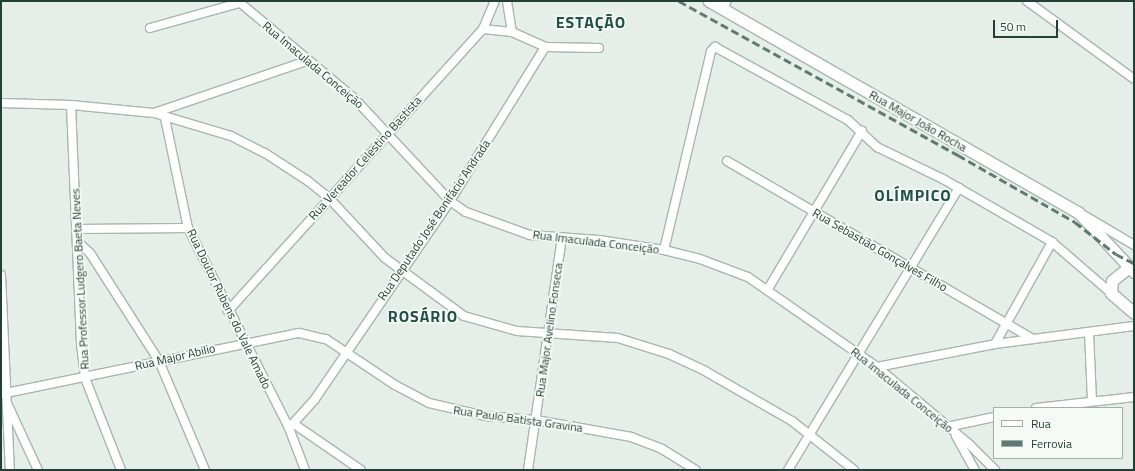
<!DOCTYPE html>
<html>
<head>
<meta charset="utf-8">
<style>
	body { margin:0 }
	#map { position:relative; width:1135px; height:471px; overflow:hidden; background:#e5eee9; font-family:"Titillium Web",sans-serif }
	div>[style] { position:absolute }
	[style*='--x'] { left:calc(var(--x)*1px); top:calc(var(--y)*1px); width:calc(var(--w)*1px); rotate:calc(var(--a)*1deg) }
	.roads { filter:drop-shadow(1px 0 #a7b6b0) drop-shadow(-1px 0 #a7b6b0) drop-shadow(0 1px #a7b6b0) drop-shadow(0 -1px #a7b6b0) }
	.minor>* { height:8px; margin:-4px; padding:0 4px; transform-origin:4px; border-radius:4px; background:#fff }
	.secondary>* { height:11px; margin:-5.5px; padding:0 5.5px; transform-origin:5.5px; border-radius:5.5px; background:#fff }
	.rail>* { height:2.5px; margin-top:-1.25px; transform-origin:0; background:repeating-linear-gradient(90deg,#5f7a72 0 8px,transparent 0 12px) }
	span { translate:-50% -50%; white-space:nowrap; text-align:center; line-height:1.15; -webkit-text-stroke:3.5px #f5faf7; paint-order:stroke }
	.street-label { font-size:12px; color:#243f37 }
	.district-label { font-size:16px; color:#205144; font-weight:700; letter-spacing:1px }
	.frame { position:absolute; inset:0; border:2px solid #243f37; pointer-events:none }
	.legend { position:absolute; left:993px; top:407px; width:130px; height:52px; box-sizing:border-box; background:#f5faf7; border:1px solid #a1afaa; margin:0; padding:5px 7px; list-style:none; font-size:12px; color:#243f37 }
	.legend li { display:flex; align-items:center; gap:8px; height:20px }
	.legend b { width:20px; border:1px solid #a1afaa }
	.scale { position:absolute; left:993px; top:20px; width:65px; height:18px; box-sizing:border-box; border:2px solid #243f37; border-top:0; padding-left:5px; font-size:12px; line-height:14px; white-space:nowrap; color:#243f37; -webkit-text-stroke:3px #f5faf7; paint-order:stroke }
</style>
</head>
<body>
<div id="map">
	<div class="roads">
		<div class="minor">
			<div style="--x:238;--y:1;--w:150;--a:39.9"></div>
			<div style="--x:353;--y:97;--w:142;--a:47"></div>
			<div style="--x:450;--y:201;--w:19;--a:35"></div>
			<div style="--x:466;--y:212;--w:68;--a:19.8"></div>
			<div style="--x:530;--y:235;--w:69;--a:4.1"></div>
			<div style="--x:599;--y:240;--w:66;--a:8.7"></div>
			<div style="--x:664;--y:250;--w:37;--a:14"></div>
			<div style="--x:700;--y:259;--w:51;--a:20.6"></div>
			<div style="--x:748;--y:277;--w:157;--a:34.9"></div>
			<div style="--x:877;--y:367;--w:120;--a:39.9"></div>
			<div style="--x:969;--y:444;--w:37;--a:45"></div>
			<div style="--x:507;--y:1;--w:31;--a:81"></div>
			<div style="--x:1027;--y:1;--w:132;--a:36.1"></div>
			<div style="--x:722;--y:9;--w:9;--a:-58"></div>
			<div style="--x:150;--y:28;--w:92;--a:-15.7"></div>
			<div style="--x:483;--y:29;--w:29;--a:6"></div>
			<div style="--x:512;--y:32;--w:36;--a:24"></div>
			<div style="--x:545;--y:47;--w:54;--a:1.1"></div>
			<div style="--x:1;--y:103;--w:70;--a:1.6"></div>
			<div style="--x:71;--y:105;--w:83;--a:5.5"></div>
			<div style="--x:154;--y:113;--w:80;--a:16.6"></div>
			<div style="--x:231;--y:136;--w:38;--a:27"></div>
			<div style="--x:265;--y:153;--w:51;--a:33.1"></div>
			<div style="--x:308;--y:181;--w:27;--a:39"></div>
			<div style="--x:329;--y:198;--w:82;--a:47"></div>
			<div style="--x:385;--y:258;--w:98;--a:36.3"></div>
			<div style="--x:464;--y:316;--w:55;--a:15.8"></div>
			<div style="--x:517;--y:331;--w:101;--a:4"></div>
			<div style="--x:618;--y:338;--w:53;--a:17.4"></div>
			<div style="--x:669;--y:354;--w:40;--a:25"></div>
			<div style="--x:705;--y:371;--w:100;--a:29.9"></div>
			<div style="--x:792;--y:421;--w:79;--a:38.3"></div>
			<div style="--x:71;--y:105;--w:239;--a:87.6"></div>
			<div style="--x:81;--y:344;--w:34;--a:83"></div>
			<div style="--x:85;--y:378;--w:99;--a:68.6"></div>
			<div style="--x:154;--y:113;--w:162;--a:-18.8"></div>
			<div style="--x:165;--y:118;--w:112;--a:78.2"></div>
			<div style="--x:188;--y:228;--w:224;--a:63.2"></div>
			<div style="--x:289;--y:428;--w:45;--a:69.1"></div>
			<div style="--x:727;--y:161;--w:354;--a:30.2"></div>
			<div style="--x:1085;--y:216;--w:57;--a:30.6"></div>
			<div style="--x:77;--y:229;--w:111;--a:-0.5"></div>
			<div style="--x:78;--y:242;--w:16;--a:43"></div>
			<div style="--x:90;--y:253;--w:128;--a:57.4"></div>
			<div style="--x:159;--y:361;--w:118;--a:67.1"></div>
			<div style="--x:664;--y:250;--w:204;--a:-76.7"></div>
			<div style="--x:711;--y:51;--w:6;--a:-45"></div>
			<div style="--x:715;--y:47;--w:152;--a:28.8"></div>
			<div style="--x:848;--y:120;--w:40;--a:43"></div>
			<div style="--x:877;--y:147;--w:73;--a:25.9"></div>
			<div style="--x:943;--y:179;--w:126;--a:30"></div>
			<div style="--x:1052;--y:242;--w:78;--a:40.8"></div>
			<div style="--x:1;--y:275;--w:195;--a:87.4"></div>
			<div style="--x:768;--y:289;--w:184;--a:-59.3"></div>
			<div style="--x:228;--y:311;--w:380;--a:-47.9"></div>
			<div style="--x:483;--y:29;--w:30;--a:-67"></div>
			<div style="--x:1089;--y:332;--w:68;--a:87.5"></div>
			<div style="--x:995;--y:344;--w:117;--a:-60.8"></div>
			<div style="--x:877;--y:367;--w:120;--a:-11"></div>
			<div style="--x:995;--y:344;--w:140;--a:-7.4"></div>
			<div style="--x:1;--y:394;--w:304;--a:-11.6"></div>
			<div style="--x:299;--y:333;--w:28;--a:13"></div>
			<div style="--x:326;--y:339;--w:83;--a:33.7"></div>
			<div style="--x:395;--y:385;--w:38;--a:28"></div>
			<div style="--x:429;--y:403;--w:57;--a:13.1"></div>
			<div style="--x:485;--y:416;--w:51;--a:4.5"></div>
			<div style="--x:536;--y:420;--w:97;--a:10.1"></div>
			<div style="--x:631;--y:437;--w:33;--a:21"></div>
			<div style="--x:662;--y:449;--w:40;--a:32"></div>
			<div style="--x:7;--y:403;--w:74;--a:65.2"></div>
			<div style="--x:1036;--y:408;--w:99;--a:-6.4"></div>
			<div style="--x:294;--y:424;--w:81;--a:34.5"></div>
			<div style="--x:947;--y:427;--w:48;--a:-12"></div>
			<div style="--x:289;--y:428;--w:39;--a:-48"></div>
			<div style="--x:315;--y:399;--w:240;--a:-55.7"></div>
			<div style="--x:450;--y:201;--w:181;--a:-58.3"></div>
			<div style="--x:956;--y:436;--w:39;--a:61"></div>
			<div style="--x:528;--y:470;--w:235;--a:-81.7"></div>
			<div style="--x:788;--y:470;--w:330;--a:-58.8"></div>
		</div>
		<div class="secondary">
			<div style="--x:709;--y:1;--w:425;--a:29.8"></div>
			<div style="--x:1078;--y:212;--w:82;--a:47"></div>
			<div style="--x:1129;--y:267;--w:22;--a:141"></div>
			<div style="--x:1112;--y:281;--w:12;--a:95"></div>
			<div style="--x:1111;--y:293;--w:30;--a:41"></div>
		</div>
	</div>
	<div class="rail">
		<div style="--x:679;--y:1;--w:319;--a:28.9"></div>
		<div style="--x:958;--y:155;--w:135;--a:29.8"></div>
		<div style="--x:1075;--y:222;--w:52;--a:38"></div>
		<div style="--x:1116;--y:254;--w:20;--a:27"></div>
	</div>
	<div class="street-label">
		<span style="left:313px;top:65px;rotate:40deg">Rua Imaculada Conceição</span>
		<span style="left:918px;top:121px;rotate:30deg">Rua Major João Rocha</span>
		<span style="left:365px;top:158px;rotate:-48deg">Rua Vereador Celestino Bastista</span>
		<span style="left:434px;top:220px;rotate:-56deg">Rua Deputado José Bonifácio Andrada</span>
		<span style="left:596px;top:242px;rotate:7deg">Rua Imaculada Conceição</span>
		<span style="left:880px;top:250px;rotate:30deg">Rua Sebastião Gonçalves Filho</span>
		<span style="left:80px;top:279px;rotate:-93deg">Rua Professor Ludgero Baeta Neves</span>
		<span style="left:229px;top:309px;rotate:64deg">Rua Doutor Rubens do Vale Amado</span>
		<span style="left:549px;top:330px;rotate:-82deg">Rua Major Avelino Fonseca</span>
		<span style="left:175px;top:357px;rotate:-13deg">Rua Major Abilio</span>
		<span style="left:902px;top:390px;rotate:39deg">Rua Imaculada Conceição</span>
		<span style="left:518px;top:419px;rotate:8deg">Rua Paulo Batista Gravina</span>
	</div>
	<div class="district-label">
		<span style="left:591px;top:22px">ESTAÇÃO</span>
		<span style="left:913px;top:195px">OLÍMPICO</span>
		<span style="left:423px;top:316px">ROSÁRIO</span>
	</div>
	<div class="frame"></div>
	<ul class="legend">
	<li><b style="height:5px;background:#fff"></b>Rua</li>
	<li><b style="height:5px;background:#5f7a72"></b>Ferrovia</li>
	</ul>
	<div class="scale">50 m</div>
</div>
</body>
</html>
